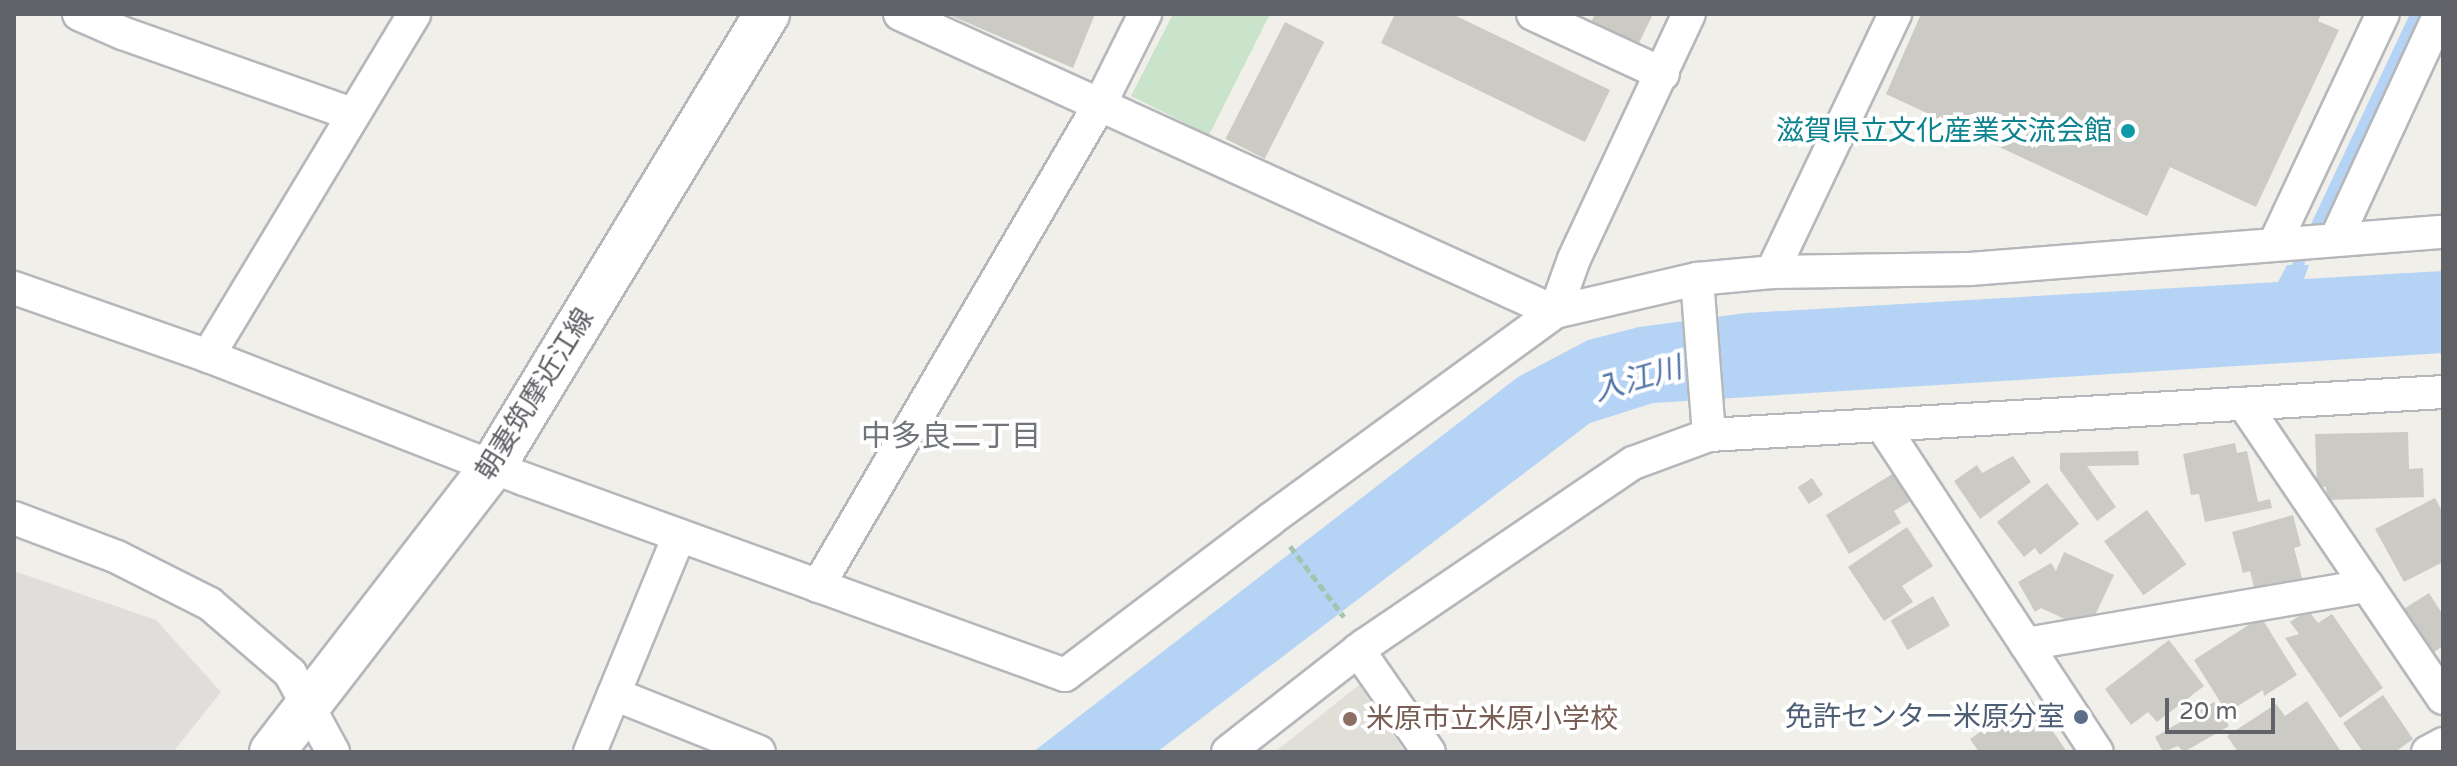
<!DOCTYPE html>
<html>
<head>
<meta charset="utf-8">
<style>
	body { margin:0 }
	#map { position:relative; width:2457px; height:766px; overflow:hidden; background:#f0efe9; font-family:"Varela Round","Noto Sans JP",sans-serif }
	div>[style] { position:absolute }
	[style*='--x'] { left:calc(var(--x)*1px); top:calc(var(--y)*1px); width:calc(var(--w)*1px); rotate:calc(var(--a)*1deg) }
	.industrial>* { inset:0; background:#dfdedb }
	.education>* { inset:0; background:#dfded7 }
	.green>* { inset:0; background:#c9e4cb }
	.water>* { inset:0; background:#b4d3f5 }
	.stream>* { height:11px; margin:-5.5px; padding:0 5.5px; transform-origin:5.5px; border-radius:5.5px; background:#b4d3f5 }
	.building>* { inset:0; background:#cbcac5; transform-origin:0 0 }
	.path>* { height:5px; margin-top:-2.5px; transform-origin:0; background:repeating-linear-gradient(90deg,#a3c4af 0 8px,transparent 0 12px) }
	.roads { filter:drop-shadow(2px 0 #b5b7bb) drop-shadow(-2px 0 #b5b7bb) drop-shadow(0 2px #b5b7bb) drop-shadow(0 -2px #b5b7bb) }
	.minor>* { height:32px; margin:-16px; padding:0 16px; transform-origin:16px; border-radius:16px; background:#fff }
	.secondary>* { height:44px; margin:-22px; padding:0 22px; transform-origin:22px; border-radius:22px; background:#fff }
	.dots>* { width:22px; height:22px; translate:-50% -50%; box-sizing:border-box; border:4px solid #fff; border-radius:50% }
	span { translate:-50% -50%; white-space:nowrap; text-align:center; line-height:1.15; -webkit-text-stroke:8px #fff; paint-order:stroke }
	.culture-label { font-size:28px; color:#0d838f }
	.right { translate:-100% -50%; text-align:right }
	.street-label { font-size:28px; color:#606267 }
	.service-label { font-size:28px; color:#4e5e75 }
	.education-label { font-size:28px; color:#785e54 }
	.left { translate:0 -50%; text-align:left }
	.water-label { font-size:30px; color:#5173a6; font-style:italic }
	.neighbourhood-label { font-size:30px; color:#717479 }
	.frame { position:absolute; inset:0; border:16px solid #606267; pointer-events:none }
	.scale { position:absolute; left:2165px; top:698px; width:110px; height:36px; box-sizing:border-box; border:4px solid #606267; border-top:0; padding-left:10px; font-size:24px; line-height:28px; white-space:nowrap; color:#606267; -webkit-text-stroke:6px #fff; paint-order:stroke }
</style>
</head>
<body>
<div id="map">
	<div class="industrial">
		<div style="clip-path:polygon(14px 571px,156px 620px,221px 692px,173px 752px,14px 752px)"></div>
	</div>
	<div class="education">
		<div style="clip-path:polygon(1359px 685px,1405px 752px,1275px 752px)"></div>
	</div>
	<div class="green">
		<div style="clip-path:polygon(1173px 14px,1270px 14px,1209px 135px,1131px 96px)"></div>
	</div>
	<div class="water">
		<div style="clip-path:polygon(2287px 265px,2309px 265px,2304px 279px,2443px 271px,2443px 353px,1653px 403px,1590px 423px,1157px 752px,1033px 752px,1518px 377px,1588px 340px,1639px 327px,1746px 313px,2278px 282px)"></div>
	</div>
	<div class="stream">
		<div style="--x:2291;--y:278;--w:292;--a:-64.8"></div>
	</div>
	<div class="building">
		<div style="clip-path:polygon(947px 14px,1095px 14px,1073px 68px)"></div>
		<div style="clip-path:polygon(1395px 14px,1452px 14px,1610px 90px,1585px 142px,1381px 43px)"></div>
		<div style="clip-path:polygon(1595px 14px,1653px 14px,1637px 47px,1590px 24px)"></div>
		<div style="clip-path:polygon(1921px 14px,2321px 14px,2318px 21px,2339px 30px,2256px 207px,2170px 167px,2147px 216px,1886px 94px)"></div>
		<div style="left:1285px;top:22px;width:44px;height:131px;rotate:27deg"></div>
		<div style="clip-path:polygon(2408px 432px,2409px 469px,2423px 468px,2424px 497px,2327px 500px,2326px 487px,2317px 487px,2315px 434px)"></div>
		<div style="clip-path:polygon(2235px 443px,2237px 453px,2247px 451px,2258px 502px,2270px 499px,2272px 508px,2205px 522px,2199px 494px,2191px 495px,2183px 454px)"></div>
		<div style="clip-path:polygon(2138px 451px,2139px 465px,2087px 466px,2116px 507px,2097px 521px,2060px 470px,2060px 453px)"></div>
		<div style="clip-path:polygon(2013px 456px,2031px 482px,1980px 519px,1954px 481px,1977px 465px,1982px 473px)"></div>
		<div style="clip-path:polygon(1902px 468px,1919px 496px,1894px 511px,1901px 523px,1849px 554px,1826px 515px)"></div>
		<div style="left:1812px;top:478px;width:20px;height:17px;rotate:57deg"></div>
		<div style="clip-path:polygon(2047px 483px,2079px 524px,2040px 555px,2035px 548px,2024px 557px,1997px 522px)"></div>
		<div style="clip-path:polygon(2435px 498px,2443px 513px,2443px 562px,2404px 582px,2375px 529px)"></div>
		<div style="left:2147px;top:510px;width:67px;height:53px;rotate:54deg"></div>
		<div style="clip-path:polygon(2293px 515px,2301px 546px,2294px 548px,2302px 578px,2255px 591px,2250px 571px,2243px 573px,2232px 532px)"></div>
		<div style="clip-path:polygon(1907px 527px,1933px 566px,1902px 586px,1913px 602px,1884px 621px,1848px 567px)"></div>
		<div style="clip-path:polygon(2064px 552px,2114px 575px,2088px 630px,2041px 608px,2035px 612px,2018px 582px,2051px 563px,2056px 571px)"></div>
		<div style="clip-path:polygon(2429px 593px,2443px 615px,2443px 646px,2428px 656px,2399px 612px)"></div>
		<div style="left:1933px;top:596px;width:34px;height:49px;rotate:60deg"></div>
		<div style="clip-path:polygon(2308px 610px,2318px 623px,2332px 614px,2383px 688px,2340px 718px,2285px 638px,2299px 634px,2290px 622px)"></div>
		<div style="clip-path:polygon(2261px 617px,2297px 675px,2264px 696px,2263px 690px,2227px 713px,2194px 660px)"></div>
		<div style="clip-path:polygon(2169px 640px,2204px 686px,2157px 722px,2148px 712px,2131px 725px,2105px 689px)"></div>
		<div style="clip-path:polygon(2383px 695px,2413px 739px,2395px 752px,2363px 752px,2343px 723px)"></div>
		<div style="clip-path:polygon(2030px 698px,2067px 752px,1979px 752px,1970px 739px)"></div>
		<div style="clip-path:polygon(2307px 701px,2340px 750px,2337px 752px,2238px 752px,2227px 736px,2276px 704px,2285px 716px)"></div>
		<div style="clip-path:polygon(2214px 702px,2229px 726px,2184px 752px,2178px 746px,2163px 752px,2155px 737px)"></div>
	</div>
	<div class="path">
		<div style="--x:1290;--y:546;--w:89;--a:52.7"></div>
	</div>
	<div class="roads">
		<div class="minor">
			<div style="--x:79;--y:14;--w:47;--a:23.8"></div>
			<div style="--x:122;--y:33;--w:244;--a:19.4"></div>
			<div style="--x:900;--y:14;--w:720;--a:24.46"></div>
			<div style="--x:1555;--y:312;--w:56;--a:-70.3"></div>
			<div style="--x:1574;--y:259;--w:271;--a:-64.9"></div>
			<div style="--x:1533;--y:14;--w:143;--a:24.8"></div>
			<div style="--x:2336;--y:239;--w:248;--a:-65.2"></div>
			<div style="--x:2275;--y:243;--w:253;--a:-64.8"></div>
			<div style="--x:1772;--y:272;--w:286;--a:-64.5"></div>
			<div style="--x:14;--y:288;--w:206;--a:19.3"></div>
			<div style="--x:208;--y:356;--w:339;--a:21.3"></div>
			<div style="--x:524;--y:479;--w:575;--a:19.92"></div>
			<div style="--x:1065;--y:675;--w:258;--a:-37.1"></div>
			<div style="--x:1271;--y:519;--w:351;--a:-36.1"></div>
			<div style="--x:1555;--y:312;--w:146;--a:-13.1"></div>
			<div style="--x:1697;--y:279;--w:75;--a:-5.3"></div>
			<div style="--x:1772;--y:272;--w:198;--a:-0.9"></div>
			<div style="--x:1970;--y:269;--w:474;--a:-4.5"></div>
			<div style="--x:208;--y:356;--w:399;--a:-58.9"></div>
			<div style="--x:2244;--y:404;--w:355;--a:55.9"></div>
			<div style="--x:1882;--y:425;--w:391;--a:56.7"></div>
			<div style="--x:1709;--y:435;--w:735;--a:-3.35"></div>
			<div style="--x:14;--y:518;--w:110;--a:20.7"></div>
			<div style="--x:117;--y:557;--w:104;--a:26.8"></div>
			<div style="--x:210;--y:604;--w:106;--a:40.8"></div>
			<div style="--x:290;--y:673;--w:90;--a:61.4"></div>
			<div style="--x:818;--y:586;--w:558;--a:-59.67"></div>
			<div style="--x:1100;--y:104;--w:101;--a:-63.4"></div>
			<div style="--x:2026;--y:644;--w:346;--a:-9.7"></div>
			<div style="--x:1358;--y:650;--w:124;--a:55.2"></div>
			<div style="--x:614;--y:694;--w:156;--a:21.8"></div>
			<div style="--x:590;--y:752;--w:234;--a:-67.6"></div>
			<div style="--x:1228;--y:752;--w:174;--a:-38"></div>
			<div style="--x:1365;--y:645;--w:324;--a:-34.2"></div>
			<div style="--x:1633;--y:463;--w:81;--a:-20.2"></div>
			<div style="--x:1709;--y:435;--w:156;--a:-94.4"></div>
			<div style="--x:2428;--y:752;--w:17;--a:-28"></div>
		</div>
		<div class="secondary">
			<div style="--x:272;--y:752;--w:361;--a:-52.3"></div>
			<div style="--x:493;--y:466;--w:529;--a:-58.78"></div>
		</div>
	</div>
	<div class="dots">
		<div style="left:2128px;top:131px;background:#0f9aa8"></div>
		<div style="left:2081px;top:717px;background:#5c6f8a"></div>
		<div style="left:1350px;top:719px;background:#8d6e63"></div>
	</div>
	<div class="culture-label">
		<span class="right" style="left:2112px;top:131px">滋賀県立文化産業交流会館</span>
	</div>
	<div class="street-label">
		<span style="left:535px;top:394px;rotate:-58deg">朝妻筑摩近江線</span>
	</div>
	<div class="service-label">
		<span class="right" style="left:2065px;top:717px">免許センター米原分室</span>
	</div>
	<div class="education-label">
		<span class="left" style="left:1366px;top:719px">米原市立米原小学校</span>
	</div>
	<div class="water-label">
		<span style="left:1638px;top:380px;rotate:-16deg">入江川</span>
	</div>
	<div class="neighbourhood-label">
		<span style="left:951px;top:437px">中多良二丁目</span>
	</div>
	<div class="frame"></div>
	<div class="scale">20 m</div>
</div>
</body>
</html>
